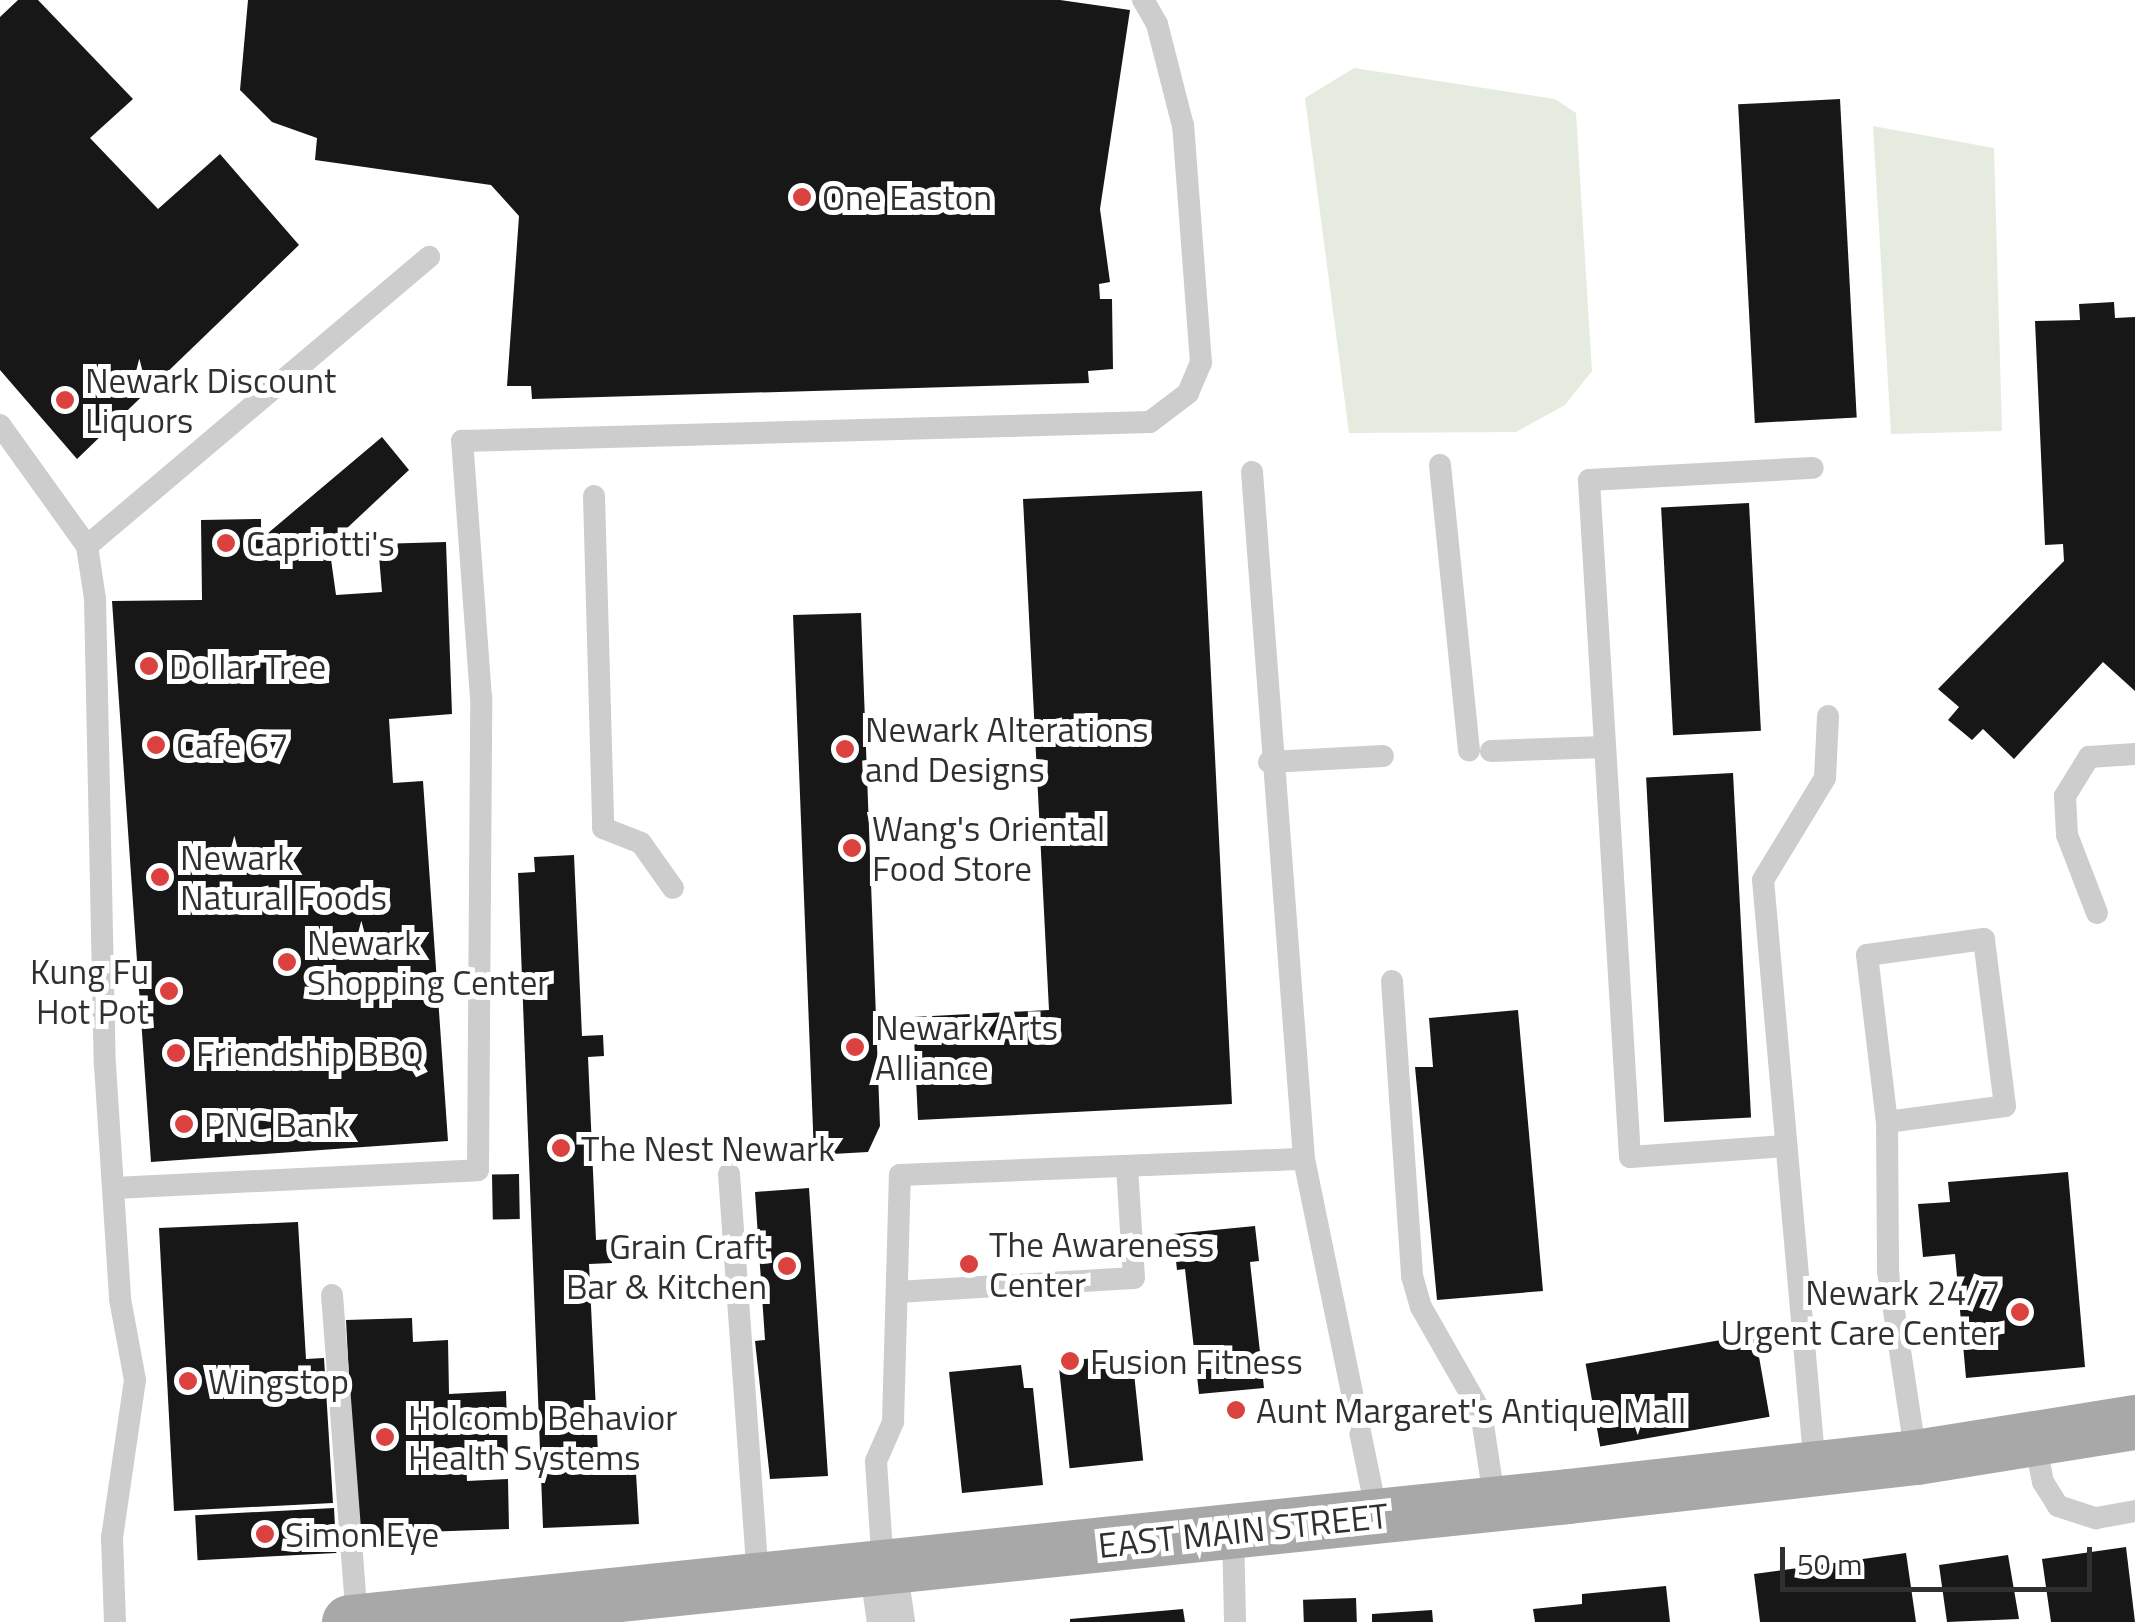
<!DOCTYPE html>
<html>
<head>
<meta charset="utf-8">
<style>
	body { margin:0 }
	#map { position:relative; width:2135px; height:1622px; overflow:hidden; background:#fff; font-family:"Titillium Web",sans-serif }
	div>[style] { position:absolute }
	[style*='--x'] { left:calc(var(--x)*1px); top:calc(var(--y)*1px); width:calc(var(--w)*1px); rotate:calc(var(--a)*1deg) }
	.green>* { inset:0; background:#e5ecdf }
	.building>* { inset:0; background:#171717; transform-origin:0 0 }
	.lane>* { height:22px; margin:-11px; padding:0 11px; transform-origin:11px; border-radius:11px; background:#cdcdcd }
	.street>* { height:48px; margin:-24px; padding:0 24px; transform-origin:24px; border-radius:24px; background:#cdcdcd }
	.primary>* { height:55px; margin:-27.5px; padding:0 27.5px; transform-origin:27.5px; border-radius:27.5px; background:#a8a8a8 }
	.dots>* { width:28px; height:28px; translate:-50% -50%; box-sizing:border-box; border:5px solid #fff; border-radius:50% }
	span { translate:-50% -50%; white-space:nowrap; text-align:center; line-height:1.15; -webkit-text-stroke:10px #fff; paint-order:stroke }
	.poi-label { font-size:35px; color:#303030 }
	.left { translate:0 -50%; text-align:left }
	.right { translate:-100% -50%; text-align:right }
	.street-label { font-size:35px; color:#303030 }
	.scale { position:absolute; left:1780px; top:1547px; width:312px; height:45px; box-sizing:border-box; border:5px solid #303030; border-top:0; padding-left:12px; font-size:30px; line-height:35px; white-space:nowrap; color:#303030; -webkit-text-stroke:8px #fff; paint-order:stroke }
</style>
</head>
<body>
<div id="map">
	<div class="green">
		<div style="clip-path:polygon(1354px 68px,1555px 99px,1576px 113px,1592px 371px,1565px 405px,1516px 432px,1349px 433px,1305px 98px)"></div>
		<div style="clip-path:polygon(1873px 126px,1994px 148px,2002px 431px,1891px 434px)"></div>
	</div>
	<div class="building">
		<div style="clip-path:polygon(18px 0,38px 0,133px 99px,90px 138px,158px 209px,220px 154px,299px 245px,77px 459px,0 370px,0 17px)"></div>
		<div style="clip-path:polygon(248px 0,1060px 0,1130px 10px,1100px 209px,1110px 282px,1099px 284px,1100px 299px,1112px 299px,1113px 369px,1088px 371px,1089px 383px,532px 399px,531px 386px,507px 386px,519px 216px,491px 185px,315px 160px,317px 138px,272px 122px,240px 90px)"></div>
		<div style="left:1840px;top:99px;width:319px;height:102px;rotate:87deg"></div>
		<div style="clip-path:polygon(2114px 302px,2115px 318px,2135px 317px,2135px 691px,2103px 662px,2014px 759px,1983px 729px,1972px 740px,1948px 720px,1959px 707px,1938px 689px,2064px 561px,2063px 544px,2045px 545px,2035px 321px,2080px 320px,2079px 304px)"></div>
		<div style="clip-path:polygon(382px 437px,409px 470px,329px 545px,336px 595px,382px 592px,378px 544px,446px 542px,452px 714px,389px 719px,393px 783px,423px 781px,448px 1141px,151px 1162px,112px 601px,202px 600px,201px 520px,261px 519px,261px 539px)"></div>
		<div style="clip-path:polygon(1202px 491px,1232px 1104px,918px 1120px,913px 1017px,1049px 1010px,1023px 499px)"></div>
		<div style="left:1749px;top:503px;width:228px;height:88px;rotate:87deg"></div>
		<div style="clip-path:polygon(861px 613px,880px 1126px,868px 1152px,814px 1155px,793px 615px)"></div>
		<div style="left:1733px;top:773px;width:345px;height:87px;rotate:87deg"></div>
		<div style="clip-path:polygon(574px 855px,582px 1036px,603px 1035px,604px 1056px,588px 1057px,596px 1240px,611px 1239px,612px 1263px,589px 1264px,598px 1453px,620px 1452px,621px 1474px,636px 1473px,639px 1524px,543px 1528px,518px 873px,535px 872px,534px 857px)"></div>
		<div style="clip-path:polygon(1518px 1010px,1543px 1291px,1437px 1300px,1415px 1067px,1433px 1067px,1429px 1018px)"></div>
		<div style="clip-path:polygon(2068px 1172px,2085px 1367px,1966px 1378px,1955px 1254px,1923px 1257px,1918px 1204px,1950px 1202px,1948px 1182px)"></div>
		<div style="left:519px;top:1174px;width:45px;height:27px;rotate:89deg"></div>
		<div style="clip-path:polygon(809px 1188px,828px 1476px,770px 1479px,755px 1341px,765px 1340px,755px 1192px)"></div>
		<div style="clip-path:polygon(298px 1222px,306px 1359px,324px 1358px,333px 1503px,174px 1511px,159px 1228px)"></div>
		<div style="clip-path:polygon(1255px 1226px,1259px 1261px,1250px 1262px,1264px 1388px,1199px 1394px,1185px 1269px,1177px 1270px,1173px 1234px)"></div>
		<div style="clip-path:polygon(412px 1318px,413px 1342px,448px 1340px,449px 1394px,506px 1391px,508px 1457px,466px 1459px,467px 1481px,508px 1479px,509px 1529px,422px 1532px,422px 1544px,358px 1547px,346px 1320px)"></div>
		<div style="left:1755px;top:1334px;width:84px;height:172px;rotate:80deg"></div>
		<div style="left:1132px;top:1354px;width:107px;height:74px;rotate:84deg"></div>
		<div style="clip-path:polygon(1021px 1365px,1024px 1388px,1033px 1388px,1043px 1485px,962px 1493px,949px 1372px)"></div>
		<div style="left:334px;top:1508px;width:45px;height:139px;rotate:87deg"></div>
		<div style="clip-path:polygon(2126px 1547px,2135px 1622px,2051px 1622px,2042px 1559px)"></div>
		<div style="clip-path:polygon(1906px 1553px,1916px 1622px,1760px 1622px,1754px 1574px)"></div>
		<div style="clip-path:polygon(2008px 1555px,2019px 1619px,1947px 1622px,1939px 1565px)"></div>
		<div style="clip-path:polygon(1666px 1586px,1670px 1622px,1535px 1622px,1533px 1609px,1582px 1604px,1582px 1594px)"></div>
		<div style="left:1356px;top:1598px;width:24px;height:53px;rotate:88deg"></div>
		<div style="clip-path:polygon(1183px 1609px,1185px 1622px,1070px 1622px,1070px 1619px)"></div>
		<div style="clip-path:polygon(1432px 1610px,1433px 1622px,1372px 1622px,1372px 1614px)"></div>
	</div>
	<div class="lane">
		<div style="--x:0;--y:425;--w:149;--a:54.3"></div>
		<div style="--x:87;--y:546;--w:54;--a:81.4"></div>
		<div style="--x:95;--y:599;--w:466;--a:88.8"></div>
		<div style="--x:105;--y:1065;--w:234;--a:86.3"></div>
		<div style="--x:120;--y:1299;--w:82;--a:79.5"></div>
		<div style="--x:135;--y:1380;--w:159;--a:98.3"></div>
		<div style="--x:112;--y:1537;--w:85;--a:88"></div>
		<div style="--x:1440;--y:465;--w:287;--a:84.2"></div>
		<div style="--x:1252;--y:472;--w:689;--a:85.67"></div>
		<div style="--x:1304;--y:1159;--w:364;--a:78.4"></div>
		<div style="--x:594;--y:496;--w:332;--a:88.4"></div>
		<div style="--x:603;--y:828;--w:41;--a:21.5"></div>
		<div style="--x:641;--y:843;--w:55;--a:54.6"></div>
		<div style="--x:87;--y:546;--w:448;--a:-40.2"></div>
		<div style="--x:1491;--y:751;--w:114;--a:-2"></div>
		<div style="--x:1269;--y:762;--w:114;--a:-3"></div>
		<div style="--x:2097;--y:913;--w:84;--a:-111"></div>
		<div style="--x:2067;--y:835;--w:39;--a:-93"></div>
		<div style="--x:2065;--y:796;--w:46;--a:-58.4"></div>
		<div style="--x:2089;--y:757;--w:46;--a:-3.7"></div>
		<div style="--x:1392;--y:981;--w:296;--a:86.1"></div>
		<div style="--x:1412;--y:1276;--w:32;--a:74"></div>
		<div style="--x:1421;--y:1307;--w:121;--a:60.3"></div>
		<div style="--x:1481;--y:1412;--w:93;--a:81.3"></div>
		<div style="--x:1887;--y:1122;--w:119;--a:-7.7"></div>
		<div style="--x:2005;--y:1106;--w:168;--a:-97.2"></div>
		<div style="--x:1984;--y:939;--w:118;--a:172.2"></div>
		<div style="--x:1867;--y:955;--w:168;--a:83.2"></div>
		<div style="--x:1887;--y:1122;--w:149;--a:89.6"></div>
		<div style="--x:1888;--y:1271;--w:188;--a:81.4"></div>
		<div style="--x:1785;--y:1146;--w:155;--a:175.9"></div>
		<div style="--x:1630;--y:1157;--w:678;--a:-93.47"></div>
		<div style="--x:1589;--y:480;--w:224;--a:-3.1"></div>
		<div style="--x:729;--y:1174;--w:407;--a:85.9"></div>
		<div style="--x:114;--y:1188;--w:364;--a:-2.8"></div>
		<div style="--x:478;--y:1170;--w:472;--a:-89.6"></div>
		<div style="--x:481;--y:698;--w:258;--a:-94.2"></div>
		<div style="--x:462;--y:441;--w:688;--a:-1.58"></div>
		<div style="--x:1150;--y:422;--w:48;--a:-37.3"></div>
		<div style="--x:1188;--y:393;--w:33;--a:-67"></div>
		<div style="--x:1201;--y:363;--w:238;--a:-94.3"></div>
		<div style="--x:1183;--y:126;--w:105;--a:-104.3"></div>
		<div style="--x:1157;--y:24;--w:28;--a:-120"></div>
		<div style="--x:897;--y:1292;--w:237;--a:-3.4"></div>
		<div style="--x:1134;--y:1278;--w:112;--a:-93.6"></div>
		<div style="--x:332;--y:1295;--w:328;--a:85.6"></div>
		<div style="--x:2034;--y:1437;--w:46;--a:78.7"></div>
		<div style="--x:2043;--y:1482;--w:28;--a:58"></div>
		<div style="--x:2058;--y:1506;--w:40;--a:18"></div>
		<div style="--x:2096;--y:1518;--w:40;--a:-10"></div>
		<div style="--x:1815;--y:1468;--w:590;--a:-95.05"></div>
		<div style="--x:1763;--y:880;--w:119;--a:-58.7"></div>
		<div style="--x:1825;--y:778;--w:62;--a:-87.2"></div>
		<div style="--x:1233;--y:1531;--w:91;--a:88.7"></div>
		<div style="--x:883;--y:1567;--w:106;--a:-93.8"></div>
		<div style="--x:876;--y:1461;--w:43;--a:-66.4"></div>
		<div style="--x:893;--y:1422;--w:247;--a:-88.4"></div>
		<div style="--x:900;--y:1175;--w:404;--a:-2.3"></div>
	</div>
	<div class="street">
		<div style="--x:883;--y:1567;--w:56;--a:81.7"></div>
	</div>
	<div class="primary">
		<div style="--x:349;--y:1622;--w:1225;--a:-5.9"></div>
		<div style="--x:1568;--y:1496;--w:350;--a:-6.4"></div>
		<div style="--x:1916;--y:1457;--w:222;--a:-9.1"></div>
	</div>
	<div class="dots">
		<div style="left:802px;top:197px;background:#db413f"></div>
		<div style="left:65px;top:400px;background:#db413f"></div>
		<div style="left:226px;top:543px;background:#db413f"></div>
		<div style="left:149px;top:666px;background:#db413f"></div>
		<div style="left:156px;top:745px;background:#db413f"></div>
		<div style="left:845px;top:749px;background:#db413f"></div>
		<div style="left:852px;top:848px;background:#db413f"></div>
		<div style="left:160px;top:877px;background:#db413f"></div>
		<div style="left:287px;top:962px;background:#db413f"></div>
		<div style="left:169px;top:991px;background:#db413f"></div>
		<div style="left:855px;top:1047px;background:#db413f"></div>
		<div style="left:176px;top:1053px;background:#db413f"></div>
		<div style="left:184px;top:1124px;background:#db413f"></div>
		<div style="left:561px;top:1148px;background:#db413f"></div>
		<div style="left:969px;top:1264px;background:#db413f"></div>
		<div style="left:787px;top:1266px;background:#db413f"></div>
		<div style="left:2020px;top:1312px;background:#db413f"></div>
		<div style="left:1070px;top:1361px;background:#db413f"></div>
		<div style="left:188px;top:1381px;background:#db413f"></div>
		<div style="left:1236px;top:1410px;background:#db413f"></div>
		<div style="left:385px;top:1437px;background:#db413f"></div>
		<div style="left:265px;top:1534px;background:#db413f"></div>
	</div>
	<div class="poi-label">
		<span class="left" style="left:822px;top:197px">One Easton</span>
		<span class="left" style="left:85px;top:400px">Newark Discount<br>Liquors</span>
		<span class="left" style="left:246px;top:543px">Capriotti's</span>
		<span class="left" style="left:169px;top:666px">Dollar Tree</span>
		<span class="left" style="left:865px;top:749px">Newark Alterations<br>and Designs</span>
		<span class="left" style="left:176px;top:745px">Cafe 67</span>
		<span class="left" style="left:872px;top:848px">Wang's Oriental<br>Food Store</span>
		<span class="left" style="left:180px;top:877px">Newark<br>Natural Foods</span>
		<span class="left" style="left:307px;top:962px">Newark<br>Shopping Center</span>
		<span class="right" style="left:149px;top:991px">Kung Fu<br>Hot Pot</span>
		<span class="left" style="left:875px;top:1047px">Newark Arts<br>Alliance</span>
		<span class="left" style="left:196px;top:1053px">Friendship BBQ</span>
		<span class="left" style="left:204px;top:1124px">PNC Bank</span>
		<span class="left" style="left:581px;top:1148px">The Nest Newark</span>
		<span class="left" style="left:989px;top:1264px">The Awareness<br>Center</span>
		<span class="right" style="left:767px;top:1266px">Grain Craft<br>Bar &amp; Kitchen</span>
		<span class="right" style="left:2000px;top:1312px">Newark 24/7<br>Urgent Care Center</span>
		<span class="left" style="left:1090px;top:1361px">Fusion Fitness</span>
		<span class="left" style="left:208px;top:1381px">Wingstop</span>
		<span class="left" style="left:1256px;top:1410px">Aunt Margaret's Antique Mall</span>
		<span class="left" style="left:408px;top:1437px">Holcomb Behavior<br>Health Systems</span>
		<span class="left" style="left:285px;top:1534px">Simon Eye</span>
	</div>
	<div class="street-label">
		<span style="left:1243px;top:1530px;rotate:-6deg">EAST MAIN STREET</span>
	</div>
	<div class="scale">50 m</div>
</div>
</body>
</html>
